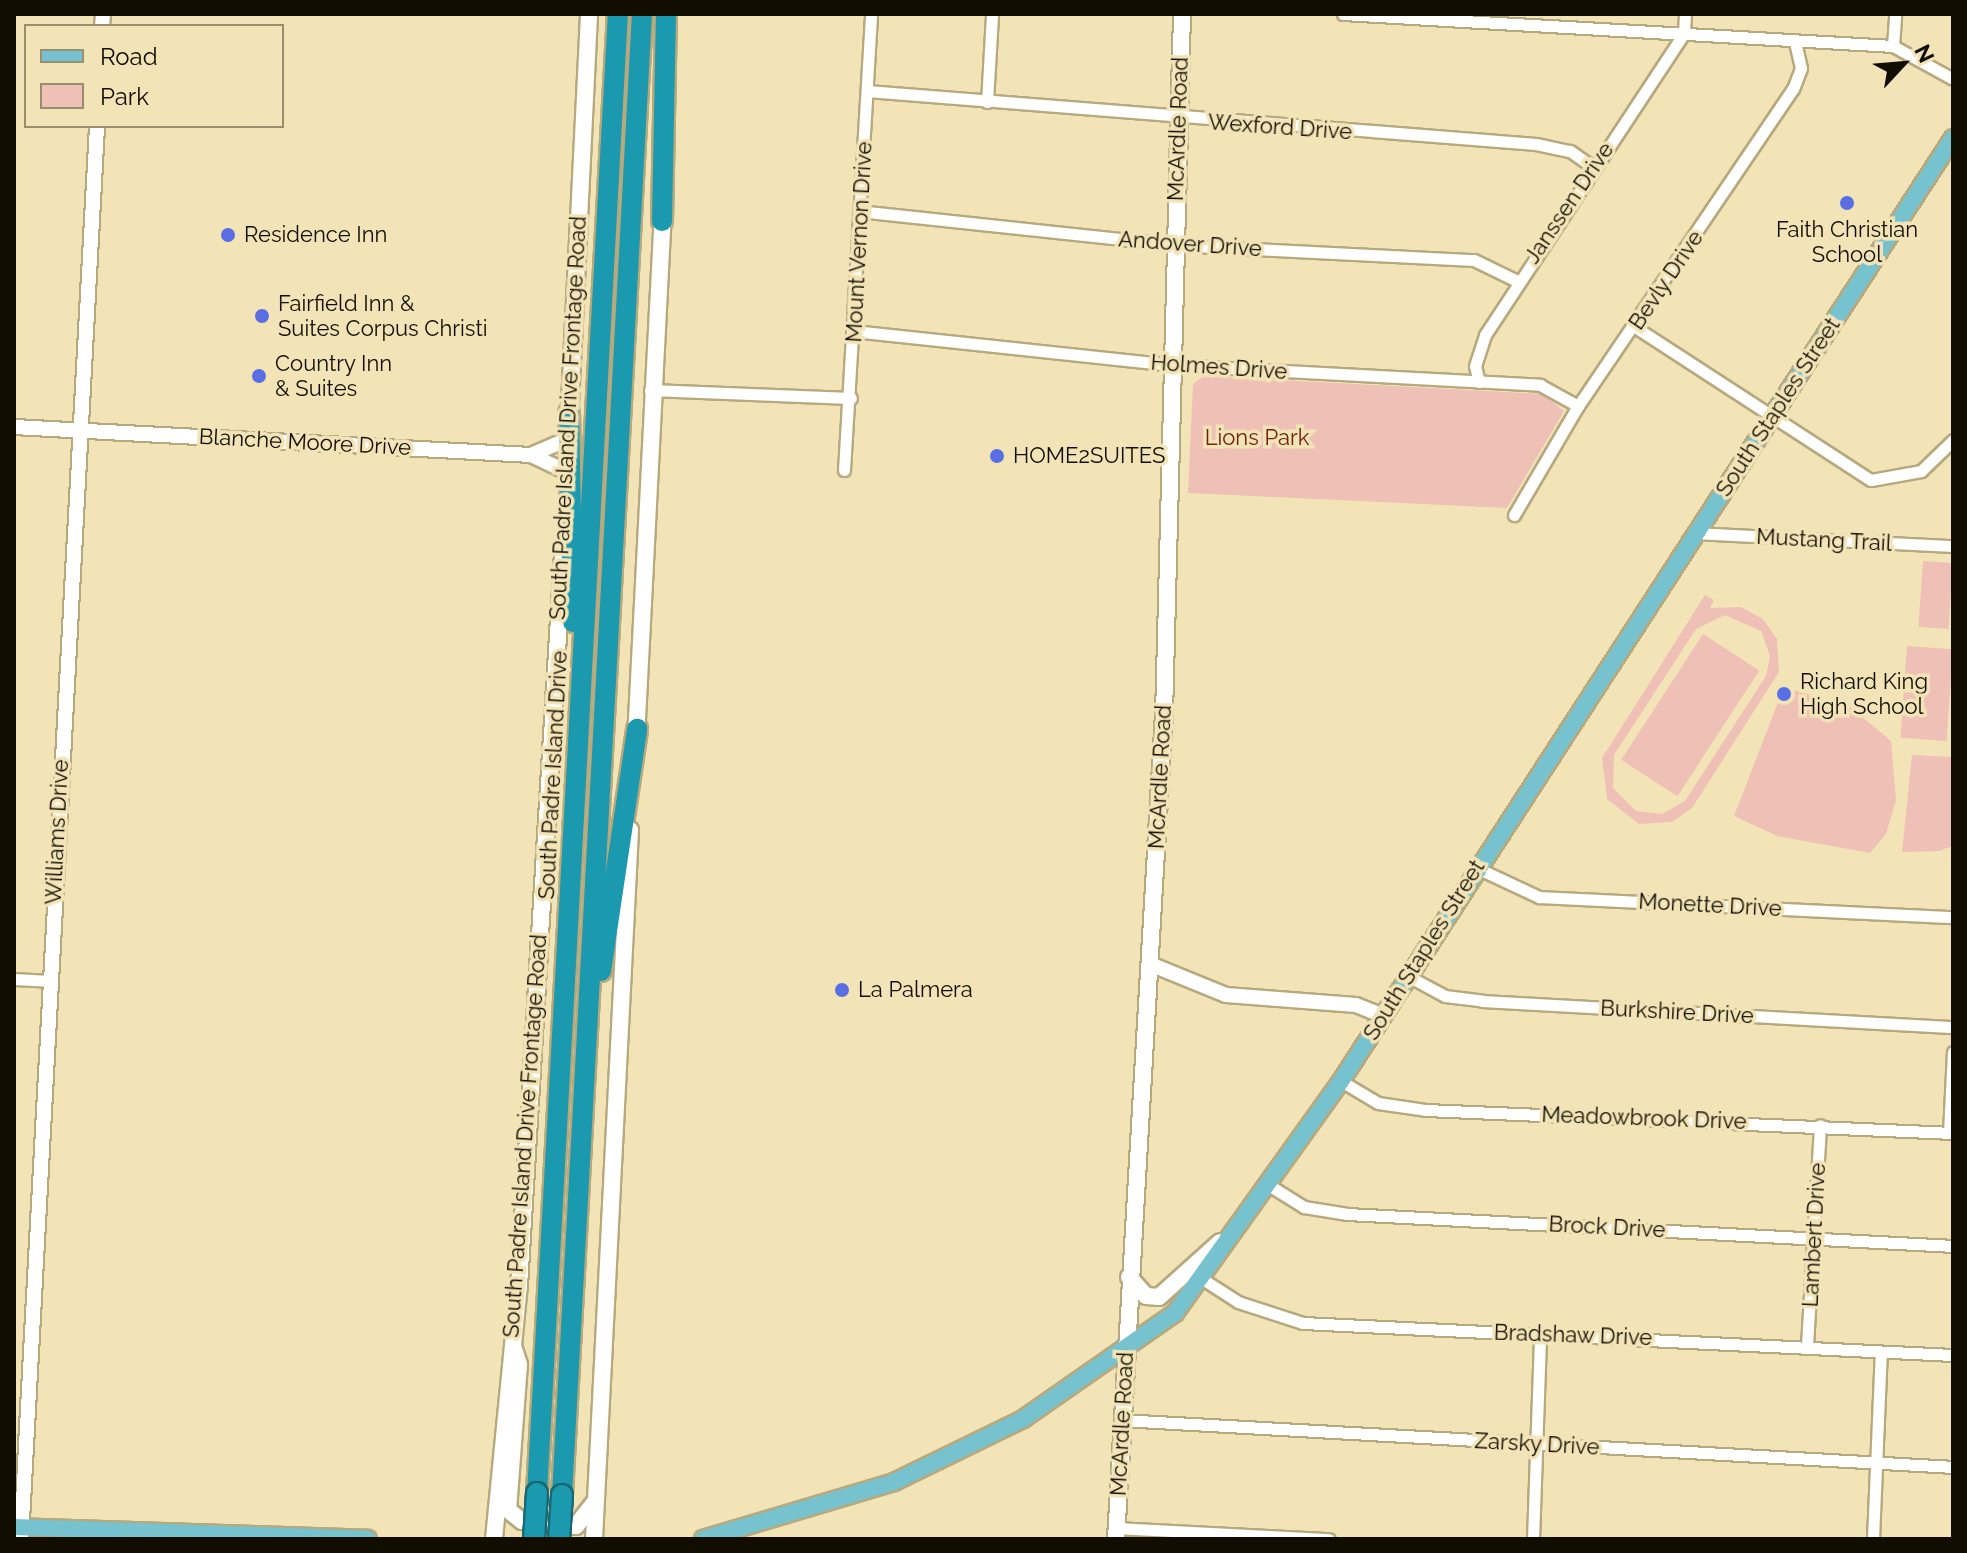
<!DOCTYPE html>
<html>
<head>
<meta charset="utf-8">
<style>
	body { margin:0 }
	#map { position:relative; width:1967px; height:1553px; overflow:hidden; background:#f3e4b8; font-family:Raleway,sans-serif }
	div>[style] { position:absolute }
	[style*='--x'] { left:calc(var(--x)*1px); top:calc(var(--y)*1px); width:calc(var(--w)*1px); rotate:calc(var(--a)*1deg) }
	.green>* { inset:0; background:#efc0b5; transform-origin:0 0 }
	.roads { filter:drop-shadow(2px 0 #b7a97e) drop-shadow(-2px 0 #b7a97e) drop-shadow(0 2px #b7a97e) drop-shadow(0 -2px #b7a97e) }
	.minor>* { height:11px; margin:-5.5px; padding:0 5.5px; transform-origin:5.5px; border-radius:5.5px; background:#fff }
	.tertiary>* { height:14px; margin:-7px; padding:0 7px; transform-origin:7px; border-radius:7px; background:#fff }
	.secondary>* { height:16px; margin:-8px; padding:0 8px; transform-origin:8px; border-radius:8px; background:#fff }
	.primary>* { height:16px; margin:-8px; padding:0 8px; transform-origin:8px; border-radius:8px; background:#76c2ce }
	.motorway>* { height:20px; margin:-10px; padding:0 10px; transform-origin:10px; border-radius:10px; background:#1b99ae }
	.bridges { filter:drop-shadow(2px 0 #186871) drop-shadow(-2px 0 #186871) drop-shadow(0 2px #186871) drop-shadow(0 -2px #186871) }
	.motorway-bridge>* { height:20px; margin:-10px; padding:0 10px; transform-origin:10px; border-radius:10px; background:#1b99ae }
	.dots>* { width:22px; height:22px; translate:-50% -50%; box-sizing:border-box; border:4px solid #f3e4b8; border-radius:50% }
	span { translate:-50% -50%; white-space:nowrap; text-align:center; line-height:1.15; -webkit-text-stroke:7px #f3e4b8; paint-order:stroke }
	.street-label { font-size:22px; color:#120d01 }
	.poi-label { font-size:22px; color:#120d01 }
	.left { translate:0 -50%; text-align:left }
	.park-label { font-size:22px; color:#712012 }
	.frame { position:absolute; inset:0; border:16px solid #120d01; pointer-events:none }
	.legend { position:absolute; left:24px; top:24px; width:260px; height:104px; box-sizing:border-box; background:#f3e4b8; border:2px solid #998e6f; margin:0; padding:10px 14px; list-style:none; font-size:24px; color:#120d01 }
	.legend li { display:flex; align-items:center; gap:16px; height:40px }
	.legend b { width:40px; border:2px solid #998e6f }
	.north { position:absolute; left:1863px; top:24px; width:80px; height:80px; -webkit-text-stroke:6px #f3e4b8; paint-order:stroke; rotate:64deg; font-size:22px; font-weight:700; line-height:32px; text-align:center; color:#120d01 }
	.north::after { content:''; display:block; margin:auto; width:28px; height:36px; background:#120d01; clip-path:polygon(50% 0,100% 100%,50% 72%,0 100%) }
</style>
</head>
<body>
<div id="map">
	<div class="green">
		<div style="clip-path:polygon(1204px 376px,1543px 394px,1564px 411px,1507px 508px,1188px 493px,1193px 384px)"></div>
		<div style="left:1923px;top:561px;width:30px;height:66px;rotate:4deg"></div>
		<div style="clip-path:polygon(evenodd,1705px 595px,1714px 600px,1710px 608px,1741px 607px,1763px 619px,1777px 639px,1779px 672px,1692px 808px,1672px 822px,1639px 824px,1607px 799px,1602px 758px,1705px 595px,1725px 615px,1761px 631px,1770px 656px,1766px 676px,1685px 801px,1662px 814px,1636px 811px,1613px 788px,1614px 755px,1696px 629px,1725px 615px)"></div>
		<div style="left:1703px;top:634px;width:67px;height:150px;rotate:33deg"></div>
		<div style="left:1907px;top:646px;width:46px;height:92px;rotate:4deg"></div>
		<div style="clip-path:polygon(1784px 687px,1850px 707px,1891px 741px,1896px 800px,1886px 834px,1870px 853px,1777px 836px,1734px 816px)"></div>
		<div style="clip-path:polygon(1912px 755px,1953px 757px,1953px 846px,1939px 851px,1902px 852px)"></div>
	</div>
	<div class="roads">
		<div class="minor">
			<div style="--x:1343;--y:14;--w:551;--a:3.33"></div>
			<div style="--x:1893;--y:46;--w:68;--a:28.8"></div>
			<div style="--x:1893;--y:46;--w:32;--a:-86"></div>
			<div style="--x:867;--y:91;--w:671;--a:4.53"></div>
			<div style="--x:1536;--y:144;--w:35;--a:12"></div>
			<div style="--x:1570;--y:151;--w:28;--a:35"></div>
			<div style="--x:987;--y:102;--w:88;--a:-86.7"></div>
			<div style="--x:859;--y:211;--w:318;--a:6.1"></div>
			<div style="--x:1175;--y:245;--w:299;--a:2.9"></div>
			<div style="--x:1474;--y:260;--w:48;--a:26"></div>
			<div style="--x:1635;--y:327;--w:281;--a:33"></div>
			<div style="--x:1871;--y:480;--w:51;--a:-10.2"></div>
			<div style="--x:1921;--y:471;--w:45;--a:-44.1"></div>
			<div style="--x:854;--y:331;--w:322;--a:6.1"></div>
			<div style="--x:1174;--y:365;--w:367;--a:3.1"></div>
			<div style="--x:1540;--y:385;--w:43;--a:28.9"></div>
			<div style="--x:1479;--y:382;--w:16;--a:-104"></div>
			<div style="--x:1475;--y:366;--w:33;--a:-72"></div>
			<div style="--x:1485;--y:335;--w:362;--a:-56.6"></div>
			<div style="--x:1684;--y:33;--w:19;--a:-87"></div>
			<div style="--x:650;--y:390;--w:201;--a:2.3"></div>
			<div style="--x:844;--y:470;--w:457;--a:-86.6"></div>
			<div style="--x:1514;--y:515;--w:126;--a:-59.6"></div>
			<div style="--x:1578;--y:406;--w:383;--a:-55.9"></div>
			<div style="--x:1793;--y:89;--w:22;--a:-69"></div>
			<div style="--x:1801;--y:68;--w:28;--a:-103"></div>
			<div style="--x:1694;--y:533;--w:259;--a:2.9"></div>
			<div style="--x:1475;--y:867;--w:71;--a:25.1"></div>
			<div style="--x:1539;--y:897;--w:414;--a:2.8"></div>
			<div style="--x:1406;--y:975;--w:44;--a:28.3"></div>
			<div style="--x:1445;--y:996;--w:38;--a:7"></div>
			<div style="--x:1483;--y:1001;--w:471;--a:3.2"></div>
			<div style="--x:14;--y:979;--w:35;--a:3"></div>
			<div style="--x:1341;--y:1081;--w:43;--a:30.7"></div>
			<div style="--x:1378;--y:1103;--w:49;--a:8.3"></div>
			<div style="--x:1426;--y:1110;--w:528;--a:2.5"></div>
			<div style="--x:1949;--y:1133;--w:81;--a:-87.2"></div>
			<div style="--x:1267;--y:1184;--w:44;--a:31.9"></div>
			<div style="--x:1304;--y:1207;--w:44;--a:9.2"></div>
			<div style="--x:1347;--y:1214;--w:607;--a:3.02"></div>
			<div style="--x:1204;--y:1280;--w:40;--a:32.9"></div>
			<div style="--x:1238;--y:1302;--w:68;--a:17.9"></div>
			<div style="--x:1303;--y:1323;--w:651;--a:2.82"></div>
			<div style="--x:1807;--y:1345;--w:220;--a:-86.6"></div>
			<div style="--x:1121;--y:1420;--w:833;--a:3.23"></div>
			<div style="--x:1116;--y:1528;--w:213;--a:3"></div>
			<div style="--x:1533;--y:1539;--w:205;--a:-88"></div>
			<div style="--x:1873;--y:1539;--w:187;--a:-87.6"></div>
		</div>
		<div class="tertiary">
			<div style="--x:102;--y:26;--w:12;--a:-85"></div>
			<div style="--x:14;--y:427;--w:518;--a:3.1"></div>
			<div style="--x:531;--y:455;--w:42;--a:25.3"></div>
			<div style="--x:531;--y:455;--w:40;--a:-23.4"></div>
			<div style="--x:1150;--y:964;--w:82;--a:22.2"></div>
			<div style="--x:1226;--y:995;--w:130;--a:4.4"></div>
			<div style="--x:1356;--y:1005;--w:27;--a:22"></div>
			<div style="--x:21;--y:1539;--w:1415;--a:-86.92"></div>
		</div>
		<div class="secondary">
			<div style="--x:569;--y:424;--w:410;--a:-87.2"></div>
			<div style="--x:636;--y:739;--w:529;--a:-87.07"></div>
			<div style="--x:1129;--y:1277;--w:25;--a:48"></div>
			<div style="--x:1146;--y:1296;--w:13;--a:4"></div>
			<div style="--x:1159;--y:1297;--w:82;--a:-42"></div>
			<div style="--x:513;--y:1346;--w:19;--a:72"></div>
			<div style="--x:519;--y:1364;--w:146;--a:94.3"></div>
			<div style="--x:508;--y:1510;--w:18;--a:38"></div>
			<div style="--x:522;--y:1521;--w:54;--a:5.3"></div>
			<div style="--x:576;--y:1526;--w:28;--a:-52"></div>
			<div style="--x:494;--y:1539;--w:254;--a:-84.4"></div>
			<div style="--x:519;--y:1286;--w:736;--a:-86.57"></div>
			<div style="--x:594;--y:1539;--w:710;--a:-87.09"></div>
			<div style="--x:1116;--y:1539;--w:825;--a:-86.67"></div>
			<div style="--x:1164;--y:715;--w:701;--a:-88.53"></div>
		</div>
		<div class="primary">
			<div style="--x:14;--y:1527;--w:354;--a:1.9"></div>
			<div style="--x:703;--y:1539;--w:199;--a:-16.6"></div>
			<div style="--x:894;--y:1482;--w:144;--a:-26"></div>
			<div style="--x:1023;--y:1419;--w:185;--a:-34.9"></div>
			<div style="--x:1175;--y:1313;--w:285;--a:-54.4"></div>
			<div style="--x:1341;--y:1081;--w:1124;--a:-57.02"></div>
		</div>
		<div class="motorway">
			<div style="--x:662;--y:221;--w:207;--a:-88.9"></div>
			<div style="--x:569;--y:413;--w:209;--a:88.9"></div>
			<div style="--x:601;--y:971;--w:245;--a:-81.5"></div>
			<div style="--x:537;--y:1493;--w:1481;--a:-86.87"></div>
			<div style="--x:562;--y:1495;--w:1483;--a:-86.91"></div>
		</div>
	</div>
	<div class="bridges">
		<div class="motorway-bridge">
			<div style="--x:534;--y:1539;--w:46;--a:-86.3"></div>
			<div style="--x:559;--y:1539;--w:44;--a:-86.1"></div>
		</div>
	</div>
	<div class="dots">
		<div style="left:1847px;top:203px;background:#5a6ee4"></div>
		<div style="left:228px;top:235px;background:#5a6ee4"></div>
		<div style="left:262px;top:316px;background:#5a6ee4"></div>
		<div style="left:259px;top:376px;background:#5a6ee4"></div>
		<div style="left:997px;top:456px;background:#5a6ee4"></div>
		<div style="left:1784px;top:694px;background:#5a6ee4"></div>
		<div style="left:842px;top:990px;background:#5a6ee4"></div>
	</div>
	<div class="street-label">
		<span style="left:1280px;top:127px;rotate:4deg">Wexford Drive</span>
		<span style="left:1178px;top:129px;rotate:-88deg">McArdle Road</span>
		<span style="left:1569px;top:203px;rotate:-56deg">Janssen Drive</span>
		<span style="left:859px;top:242px;rotate:-87deg">Mount Vernon Drive</span>
		<span style="left:1190px;top:244px;rotate:4deg">Andover Drive</span>
		<span style="left:1666px;top:280px;rotate:-56deg">Bevly Drive</span>
		<span style="left:1219px;top:367px;rotate:4deg">Holmes Drive</span>
		<span style="left:1778px;top:407px;rotate:-57deg">South Staples Street</span>
		<span style="left:568px;top:418px;rotate:-87deg">South Padre Island Drive Frontage Road</span>
		<span style="left:305px;top:442px;rotate:3deg">Blanche Moore Drive</span>
		<span style="left:1824px;top:540px;rotate:3deg">Mustang Trail</span>
		<span style="left:553px;top:775px;rotate:-87deg">South Padre Island Drive</span>
		<span style="left:1160px;top:777px;rotate:-87deg">McArdle Road</span>
		<span style="left:57px;top:832px;rotate:-87deg">Williams Drive</span>
		<span style="left:1710px;top:905px;rotate:3deg">Monette Drive</span>
		<span style="left:1424px;top:950px;rotate:-58deg">South Staples Street</span>
		<span style="left:1677px;top:1012px;rotate:3deg">Burkshire Drive</span>
		<span style="left:1644px;top:1118px;rotate:2deg">Meadowbrook Drive</span>
		<span style="left:525px;top:1136px;rotate:-86deg">South Padre Island Drive Frontage Road</span>
		<span style="left:1607px;top:1227px;rotate:3deg">Brock Drive</span>
		<span style="left:1814px;top:1235px;rotate:-87deg">Lambert Drive</span>
		<span style="left:1573px;top:1335px;rotate:2deg">Bradshaw Drive</span>
		<span style="left:1122px;top:1424px;rotate:-87deg">McArdle Road</span>
		<span style="left:1537px;top:1444px;rotate:3deg">Zarsky Drive</span>
	</div>
	<div class="poi-label">
		<span style="left:1847px;top:242px">Faith Christian<br>School</span>
		<span class="left" style="left:244px;top:235px">Residence Inn</span>
		<span class="left" style="left:278px;top:316px">Fairfield Inn &amp;<br>Suites Corpus Christi</span>
		<span class="left" style="left:275px;top:376px">Country Inn<br>&amp; Suites</span>
		<span class="left" style="left:1013px;top:456px">HOME2SUITES</span>
		<span class="left" style="left:1800px;top:694px">Richard King<br>High School</span>
		<span class="left" style="left:858px;top:990px">La Palmera</span>
	</div>
	<div class="park-label">
		<span style="left:1257px;top:438px">Lions Park</span>
	</div>
	<div class="frame"></div>
	<ul class="legend">
	<li><b style="height:10px;background:#76c2ce"></b>Road</li>
	<li><b style="height:22px;background:#efc0b5"></b>Park</li>
	</ul>
	<div class="north">N</div>
</div>
</body>
</html>
